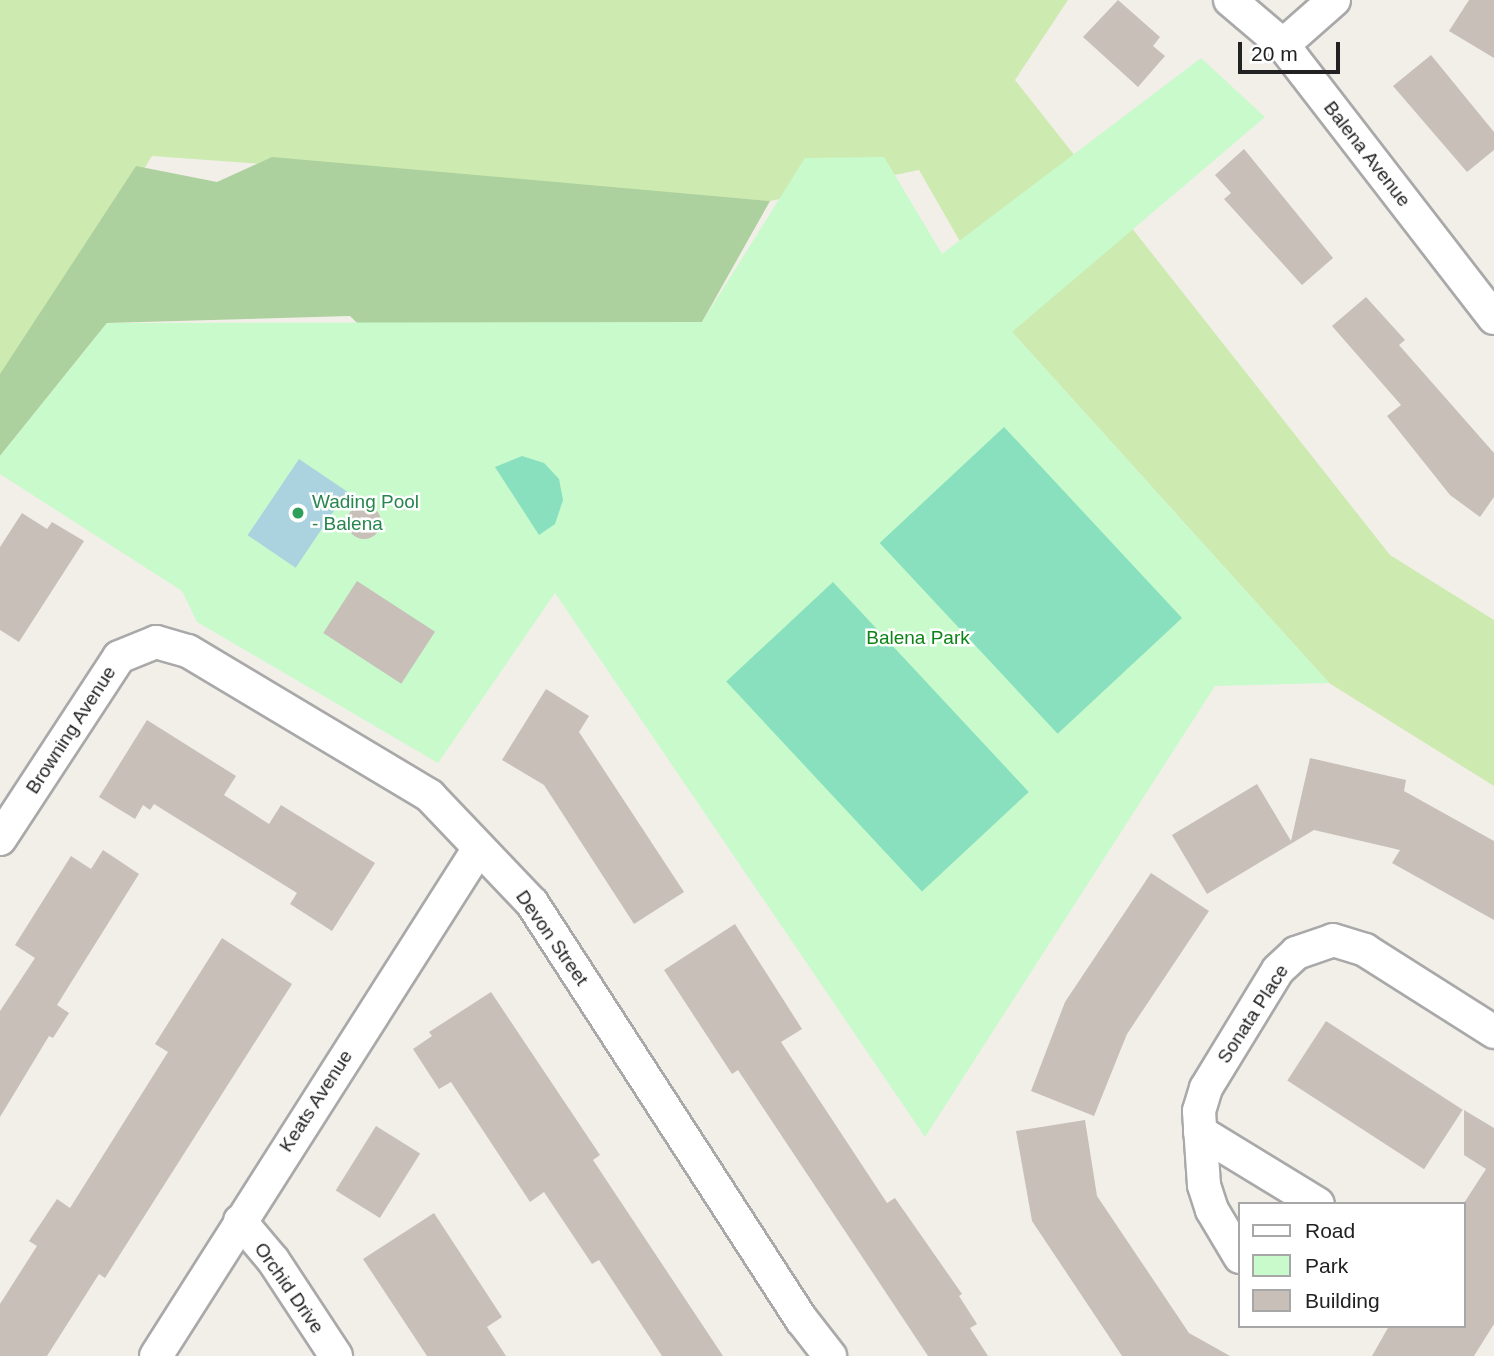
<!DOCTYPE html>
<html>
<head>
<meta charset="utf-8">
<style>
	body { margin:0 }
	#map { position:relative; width:1494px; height:1356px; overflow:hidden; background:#f2efe9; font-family:Helvetica,sans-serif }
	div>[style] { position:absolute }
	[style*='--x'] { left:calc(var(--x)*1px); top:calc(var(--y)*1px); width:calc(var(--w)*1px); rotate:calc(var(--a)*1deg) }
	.grass>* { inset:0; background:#cdebb0 }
	.forest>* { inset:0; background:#add19e }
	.park>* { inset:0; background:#c8facc }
	.pitch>* { inset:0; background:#88e0be; transform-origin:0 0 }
	.water>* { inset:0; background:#aad3df; transform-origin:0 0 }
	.building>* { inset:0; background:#c7bfb8; transform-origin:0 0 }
	.round { border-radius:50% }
	.roads { filter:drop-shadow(2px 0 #a9a9a9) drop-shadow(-2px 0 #a9a9a9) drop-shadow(0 2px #a9a9a9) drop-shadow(0 -2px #a9a9a9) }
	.street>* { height:32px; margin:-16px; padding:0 16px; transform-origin:16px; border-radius:16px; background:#fff }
	.dots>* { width:19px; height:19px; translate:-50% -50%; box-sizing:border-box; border:4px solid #fff; border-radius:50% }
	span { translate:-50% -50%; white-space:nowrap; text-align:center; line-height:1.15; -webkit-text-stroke:5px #fff; paint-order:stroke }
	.street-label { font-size:19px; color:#222 }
	.leisure-label { font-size:19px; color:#27864d }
	.left { translate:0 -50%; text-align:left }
	.park-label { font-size:19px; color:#0c8416 }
	.legend { position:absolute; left:1238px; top:1202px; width:228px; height:126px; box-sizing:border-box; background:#fff; border:2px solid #a7a7a7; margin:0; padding:9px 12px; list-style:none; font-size:21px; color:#222 }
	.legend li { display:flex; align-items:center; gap:14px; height:35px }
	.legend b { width:35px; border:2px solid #a7a7a7 }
	.scale { position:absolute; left:1238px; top:42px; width:102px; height:32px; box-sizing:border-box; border:4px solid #222; border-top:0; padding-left:9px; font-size:21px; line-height:24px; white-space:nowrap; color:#222; -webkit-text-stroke:5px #fff; paint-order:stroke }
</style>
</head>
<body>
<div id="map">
	<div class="grass">
		<div style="clip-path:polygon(0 0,1068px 0,1015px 80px,1390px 555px,1494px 620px,1494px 786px,1329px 683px,1012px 332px,919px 170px,770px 201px,152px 156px,0 403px)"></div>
	</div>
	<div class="forest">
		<div style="clip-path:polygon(272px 157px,770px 201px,702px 322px,485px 447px,350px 316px,107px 323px,0 456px,0 374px,136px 166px,217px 182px)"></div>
	</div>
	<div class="park">
		<div style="clip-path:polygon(1201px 58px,1265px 117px,1012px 332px,1329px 683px,1215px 686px,925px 1137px,555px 593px,438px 763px,197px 622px,182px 591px,0 474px,0 456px,107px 323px,702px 322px,805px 158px,884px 157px,942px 254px)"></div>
	</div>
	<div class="pitch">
		<div style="left:1004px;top:427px;width:261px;height:170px;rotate:47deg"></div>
		<div style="clip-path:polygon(522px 456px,544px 463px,559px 479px,563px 500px,555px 524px,539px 535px,495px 467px)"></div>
		<div style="left:833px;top:582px;width:287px;height:146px;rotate:47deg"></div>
	</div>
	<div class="water">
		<div style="left:299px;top:459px;width:58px;height:92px;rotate:34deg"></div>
	</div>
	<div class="building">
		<div style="clip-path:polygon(1118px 0,1160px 37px,1153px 46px,1165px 56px,1138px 87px,1083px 37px)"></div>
		<div style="clip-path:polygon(1469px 0,1494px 0,1494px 58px,1449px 31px)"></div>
		<div style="clip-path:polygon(1431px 55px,1494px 132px,1494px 150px,1467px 172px,1393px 86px)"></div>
		<div style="clip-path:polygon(1244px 149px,1333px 258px,1302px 285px,1224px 199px,1231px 193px,1215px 175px)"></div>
		<div style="clip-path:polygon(1366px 297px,1405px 340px,1399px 345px,1494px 453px,1494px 497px,1480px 517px,1450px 495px,1387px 416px,1401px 405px,1332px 326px)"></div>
		<div class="round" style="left:347px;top:505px;width:34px;height:34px"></div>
		<div style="clip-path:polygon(22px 513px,47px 529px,52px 522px,84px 541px,19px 642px,0 630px,0 547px)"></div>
		<div style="left:357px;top:581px;width:93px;height:62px;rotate:33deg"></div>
		<div style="clip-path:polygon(546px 689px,589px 716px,579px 732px,684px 892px,634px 924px,544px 785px,502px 760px)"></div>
		<div style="clip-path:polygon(147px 720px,236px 776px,224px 795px,269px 824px,281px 805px,375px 863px,332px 931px,290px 904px,297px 893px,154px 804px,150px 810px,143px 805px,135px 819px,99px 797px)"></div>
		<div style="clip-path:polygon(1310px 758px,1406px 780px,1404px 791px,1494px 841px,1494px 920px,1392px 863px,1400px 850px,1314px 830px,1207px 894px,1172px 835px,1257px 784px,1291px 841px)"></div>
		<div style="clip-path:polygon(103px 850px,139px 874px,57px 1005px,69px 1013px,53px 1038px,49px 1036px,0 1117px,0 1011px,35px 958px,15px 945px,71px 856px,91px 869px)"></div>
		<div style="clip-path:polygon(1151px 873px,1209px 911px,1127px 1034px,1094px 1116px,1031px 1091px,1065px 1002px)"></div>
		<div style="clip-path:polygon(735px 924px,802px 1029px,781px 1042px,887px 1203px,895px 1198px,962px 1294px,959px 1296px,977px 1324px,970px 1328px,988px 1356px,928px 1356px,738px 1070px,732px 1074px,664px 970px)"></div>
		<div style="clip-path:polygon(222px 938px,292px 984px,105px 1278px,99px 1274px,47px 1356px,0 1356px,0 1304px,37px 1246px,29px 1241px,57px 1199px,70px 1208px,168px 1052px,155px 1044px)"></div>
		<div style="clip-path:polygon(491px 992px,600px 1155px,593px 1160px,723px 1356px,662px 1356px,599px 1260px,592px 1264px,544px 1192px,530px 1202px,451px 1082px,439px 1089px,413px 1049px,432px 1036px,429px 1032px)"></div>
		<div style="left:1326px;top:1021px;width:163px;height:71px;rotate:33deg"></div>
		<div style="clip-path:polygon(1464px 1110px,1494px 1128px,1494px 1324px,1474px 1356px,1372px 1356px,1389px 1326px,1464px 1326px,1464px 1203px,1486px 1169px,1464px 1155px)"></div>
		<div style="clip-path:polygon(1085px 1120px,1097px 1196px,1189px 1333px,1230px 1356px,1122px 1356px,1032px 1221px,1016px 1131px)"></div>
		<div style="left:376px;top:1126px;width:52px;height:76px;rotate:32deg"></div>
		<div style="clip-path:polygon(434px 1213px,502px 1317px,487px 1327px,506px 1356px,427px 1356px,363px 1259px)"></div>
	</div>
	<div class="roads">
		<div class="street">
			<div style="--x:1230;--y:0;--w:70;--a:40.3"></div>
			<div style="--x:1283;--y:45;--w:345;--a:52.3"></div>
			<div style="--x:1283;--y:45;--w:68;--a:-41.4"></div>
			<div style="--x:0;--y:839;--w:217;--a:-56.8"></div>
			<div style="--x:119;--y:657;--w:40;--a:-22"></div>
			<div style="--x:156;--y:642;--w:33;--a:16"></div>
			<div style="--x:188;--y:651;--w:282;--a:30.9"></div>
			<div style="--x:430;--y:796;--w:148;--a:46.4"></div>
			<div style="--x:532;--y:903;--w:497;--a:57.1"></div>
			<div style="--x:802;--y:1320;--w:46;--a:52.1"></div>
			<div style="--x:1200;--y:1132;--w:138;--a:31.4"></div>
			<div style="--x:240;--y:1221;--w:51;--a:49.8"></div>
			<div style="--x:273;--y:1260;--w:115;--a:56.7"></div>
			<div style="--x:1240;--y:1257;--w:55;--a:-120.8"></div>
			<div style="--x:1212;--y:1210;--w:26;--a:-108"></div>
			<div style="--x:1204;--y:1185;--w:74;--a:-93.9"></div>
			<div style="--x:1199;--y:1111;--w:24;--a:-73"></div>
			<div style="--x:1206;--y:1088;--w:138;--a:-58.6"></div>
			<div style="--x:1278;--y:970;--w:25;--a:-43"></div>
			<div style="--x:1296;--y:953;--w:39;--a:-19"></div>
			<div style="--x:1333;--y:940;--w:34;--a:17"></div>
			<div style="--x:1365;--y:950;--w:153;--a:32.4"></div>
			<div style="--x:156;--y:1356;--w:602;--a:-57.55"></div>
		</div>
	</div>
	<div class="dots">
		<div style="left:298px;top:513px;background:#2e9e5b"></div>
	</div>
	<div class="street-label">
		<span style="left:1367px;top:154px;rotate:52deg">Balena Avenue</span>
		<span style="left:71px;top:730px;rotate:-57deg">Browning Avenue</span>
		<span style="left:552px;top:938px;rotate:55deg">Devon Street</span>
		<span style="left:1253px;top:1014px;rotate:-57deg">Sonata Place</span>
		<span style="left:316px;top:1101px;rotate:-57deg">Keats Avenue</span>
		<span style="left:289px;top:1288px;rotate:55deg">Orchid Drive</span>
	</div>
	<div class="leisure-label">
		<span class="left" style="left:312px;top:513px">Wading Pool<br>- Balena</span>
	</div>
	<div class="park-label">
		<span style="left:918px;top:638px">Balena Park</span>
	</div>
	<ul class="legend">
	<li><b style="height:9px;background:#fff"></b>Road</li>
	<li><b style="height:19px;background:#c8facc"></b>Park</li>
	<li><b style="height:19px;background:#c7bfb8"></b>Building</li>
	</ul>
	<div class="scale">20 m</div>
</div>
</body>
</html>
